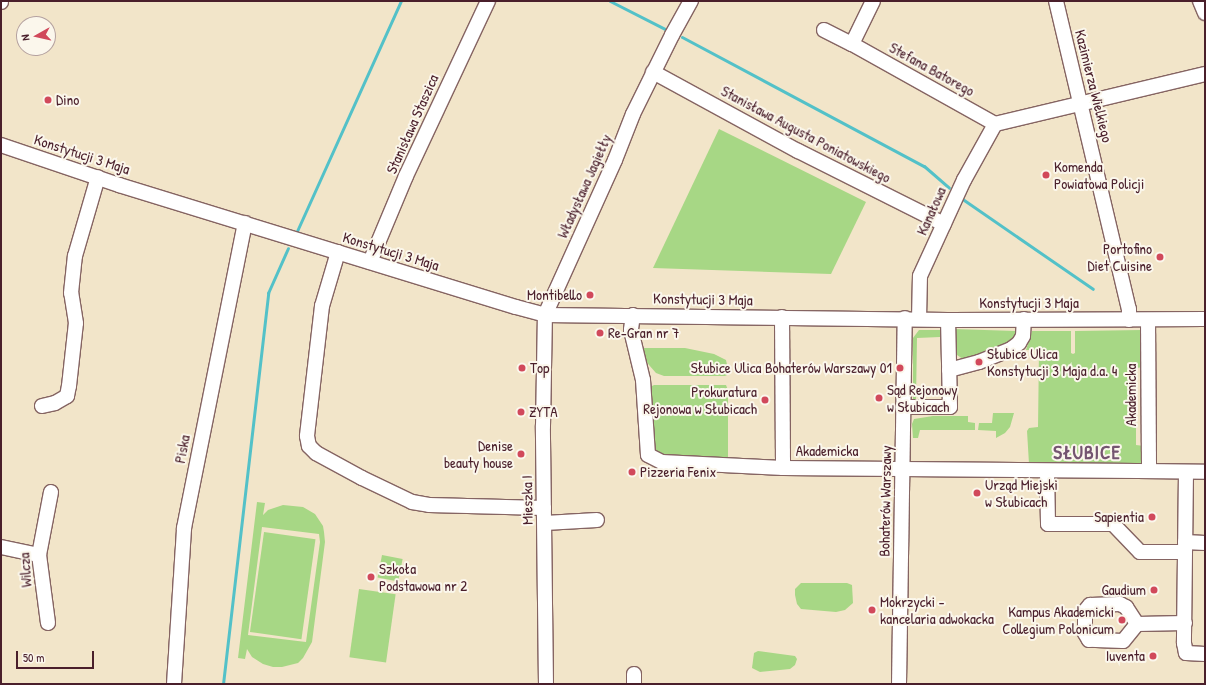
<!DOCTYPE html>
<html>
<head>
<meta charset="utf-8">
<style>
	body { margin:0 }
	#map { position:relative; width:1206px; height:685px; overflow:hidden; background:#f2e5c9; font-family:"Patrick Hand",sans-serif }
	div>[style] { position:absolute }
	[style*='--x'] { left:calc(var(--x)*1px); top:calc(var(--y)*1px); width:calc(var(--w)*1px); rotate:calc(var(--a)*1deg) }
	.green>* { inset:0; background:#a7d785; transform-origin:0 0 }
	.stream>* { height:3px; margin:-1.5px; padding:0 1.5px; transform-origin:1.5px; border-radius:1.5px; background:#53c1c8 }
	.roads { filter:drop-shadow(1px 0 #856462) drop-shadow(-1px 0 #856462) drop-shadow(0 1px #856462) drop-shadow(0 -1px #856462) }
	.minor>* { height:14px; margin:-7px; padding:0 7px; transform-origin:7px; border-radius:7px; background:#fff }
	.dots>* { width:11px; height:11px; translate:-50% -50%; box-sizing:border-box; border:2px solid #fbf7ec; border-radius:50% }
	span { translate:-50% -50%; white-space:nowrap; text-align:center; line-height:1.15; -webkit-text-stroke:4px #fbf7ec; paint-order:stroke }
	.street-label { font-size:15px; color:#4a1f2b }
	.poi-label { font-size:15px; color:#4a1f2b }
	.left { translate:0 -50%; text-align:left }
	.right { translate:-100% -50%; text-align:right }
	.district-label { font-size:19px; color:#745570; font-weight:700; letter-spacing:1px }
	.frame { position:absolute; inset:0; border:2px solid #4a1f2b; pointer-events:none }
	.north { position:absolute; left:16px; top:16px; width:40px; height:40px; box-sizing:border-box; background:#fbf7ec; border:1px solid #b4a19f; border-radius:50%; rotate:262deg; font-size:11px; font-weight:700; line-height:16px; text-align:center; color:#4a1f2b }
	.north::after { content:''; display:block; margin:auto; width:14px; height:18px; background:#d1495b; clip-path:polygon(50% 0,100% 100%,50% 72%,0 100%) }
	.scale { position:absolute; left:16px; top:651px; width:78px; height:18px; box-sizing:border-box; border:2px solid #4a1f2b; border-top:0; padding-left:5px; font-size:12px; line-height:14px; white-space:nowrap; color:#4a1f2b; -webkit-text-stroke:3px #fbf7ec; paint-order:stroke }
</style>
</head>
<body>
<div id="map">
	<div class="green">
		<div style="clip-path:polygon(719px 129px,866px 202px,831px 274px,653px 268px)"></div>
		<div style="clip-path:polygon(953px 329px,1016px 331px,1016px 334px,1015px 338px,1003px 348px,963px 359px,954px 353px)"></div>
		<div style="clip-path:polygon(919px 330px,940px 330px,940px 337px,917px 338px,916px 400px,913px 400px,913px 338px)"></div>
		<div style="clip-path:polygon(1142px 330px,1144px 367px,1136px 368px,1136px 445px,1144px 446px,1144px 466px,1029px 464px,1027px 431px,1029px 428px,1038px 427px,1039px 350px,1026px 350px,1032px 331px,1071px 331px,1071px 353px,1073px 354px,1075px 353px,1075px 331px)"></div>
		<div style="clip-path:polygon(643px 348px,685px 348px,714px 354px,726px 360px,729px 374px,725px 376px,664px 376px,656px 373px,649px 365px,644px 358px)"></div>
		<div style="clip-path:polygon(654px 385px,726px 385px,728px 390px,728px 459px,663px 458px,656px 454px,653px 435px,650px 387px)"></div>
		<div style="clip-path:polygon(993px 413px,1014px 413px,1010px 427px,1005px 433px,996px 438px,996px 431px,978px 430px,979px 423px,992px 423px)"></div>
		<div style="clip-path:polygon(933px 416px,968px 416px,968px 422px,975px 423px,975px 430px,920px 430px,918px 438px,913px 438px,912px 424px,914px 419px)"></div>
		<div style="clip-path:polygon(evenodd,257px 502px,265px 503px,263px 515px,268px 510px,283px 505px,303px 507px,315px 514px,323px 526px,324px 532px,325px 542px,312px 642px,303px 658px,298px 663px,282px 667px,273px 667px,263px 664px,252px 657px,247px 649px,245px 659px,238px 658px,257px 502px,262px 527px,319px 534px,320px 542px,306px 642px,248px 635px,262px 527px)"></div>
		<div style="left:264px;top:532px;width:52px;height:101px;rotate:8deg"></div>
		<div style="left:382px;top:555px;width:21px;height:23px;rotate:11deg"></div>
		<div style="clip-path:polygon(801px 583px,847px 583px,852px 585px,853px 603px,845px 610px,836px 612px,801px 609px,797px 604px,795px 595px,795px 589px)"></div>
		<div style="left:359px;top:589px;width:37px;height:69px;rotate:8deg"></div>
		<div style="clip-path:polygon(758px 651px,795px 656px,797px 659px,795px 665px,790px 669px,760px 672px,752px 668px,754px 653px)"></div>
	</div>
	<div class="stream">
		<div style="--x:610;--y:1;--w:62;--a:27"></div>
		<div style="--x:682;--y:37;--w:274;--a:28.1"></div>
		<div style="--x:924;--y:166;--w:33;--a:41"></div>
		<div style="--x:961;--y:198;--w:160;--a:34.6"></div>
		<div style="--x:297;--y:231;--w:252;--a:-65.7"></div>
		<div style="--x:223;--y:684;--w:394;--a:-83.4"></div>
		<div style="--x:268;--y:293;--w:49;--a:-66"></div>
	</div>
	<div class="roads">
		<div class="minor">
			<div style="--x:1056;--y:1;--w:317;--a:76.7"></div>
			<div style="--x:1129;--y:309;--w:11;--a:90"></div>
			<div style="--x:1200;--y:1;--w:13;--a:67"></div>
			<div style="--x:1;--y:2;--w:1;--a:-90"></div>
			<div style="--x:824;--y:30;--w:31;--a:27"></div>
			<div style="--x:852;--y:44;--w:164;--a:29.2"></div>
			<div style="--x:852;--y:44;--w:48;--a:-64"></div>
			<div style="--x:653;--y:72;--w:165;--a:28.6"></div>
			<div style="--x:798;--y:151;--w:163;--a:26.6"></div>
			<div style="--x:995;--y:124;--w:216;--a:-13.4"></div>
			<div style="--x:1;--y:145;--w:125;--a:18.7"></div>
			<div style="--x:119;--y:185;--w:415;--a:17.1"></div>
			<div style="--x:516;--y:307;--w:30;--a:15"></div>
			<div style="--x:545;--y:315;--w:403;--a:0.7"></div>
			<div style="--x:948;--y:320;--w:257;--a:-0.2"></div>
			<div style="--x:338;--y:252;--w:56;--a:106.5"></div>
			<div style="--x:322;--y:306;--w:131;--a:96.6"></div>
			<div style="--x:307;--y:436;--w:10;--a:79"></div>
			<div style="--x:309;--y:446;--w:10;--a:45"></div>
			<div style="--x:316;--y:453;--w:52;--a:28.5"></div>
			<div style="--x:362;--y:478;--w:55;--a:25.6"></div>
			<div style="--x:412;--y:502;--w:17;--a:10"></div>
			<div style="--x:429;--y:505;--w:115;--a:1.5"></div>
			<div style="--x:370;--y:262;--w:93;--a:-67.3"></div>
			<div style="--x:406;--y:176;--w:193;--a:-64.9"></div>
			<div style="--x:633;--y:315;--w:15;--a:98"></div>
			<div style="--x:631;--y:330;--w:51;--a:76.5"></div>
			<div style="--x:643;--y:380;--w:75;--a:86.2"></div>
			<div style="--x:648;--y:455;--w:16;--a:27"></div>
			<div style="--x:662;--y:462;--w:121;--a:2.8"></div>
			<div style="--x:783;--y:468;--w:422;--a:0.5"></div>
			<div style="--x:782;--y:317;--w:151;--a:89.6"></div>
			<div style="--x:919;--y:319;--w:43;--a:-88.7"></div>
			<div style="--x:920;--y:276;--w:106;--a:-65.4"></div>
			<div style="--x:964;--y:180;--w:64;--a:-61"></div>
			<div style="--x:1148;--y:320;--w:151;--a:89.6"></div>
			<div style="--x:949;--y:370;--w:31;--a:-15"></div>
			<div style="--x:979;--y:362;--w:35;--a:-22"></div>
			<div style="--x:1011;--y:349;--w:10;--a:-37"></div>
			<div style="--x:1019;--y:343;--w:8;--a:-60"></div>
			<div style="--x:1023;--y:336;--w:17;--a:-87"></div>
			<div style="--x:42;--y:406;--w:13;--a:-13"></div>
			<div style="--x:55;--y:403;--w:14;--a:-30"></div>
			<div style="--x:67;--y:396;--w:10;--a:-79"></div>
			<div style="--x:69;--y:386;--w:63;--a:-83.7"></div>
			<div style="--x:76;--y:323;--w:30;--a:-99"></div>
			<div style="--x:71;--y:293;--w:37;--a:-84"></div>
			<div style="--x:75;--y:256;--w:82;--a:-73.8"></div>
			<div style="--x:903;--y:407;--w:47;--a:0"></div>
			<div style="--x:950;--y:407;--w:87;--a:-91.3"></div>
			<div style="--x:1047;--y:471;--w:53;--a:88.9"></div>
			<div style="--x:1048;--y:524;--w:65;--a:0"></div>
			<div style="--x:1113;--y:524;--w:39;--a:46"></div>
			<div style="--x:1140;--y:552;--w:45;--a:0"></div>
			<div style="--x:1186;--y:472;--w:171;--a:90.7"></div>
			<div style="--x:1184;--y:643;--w:10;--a:79"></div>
			<div style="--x:1186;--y:653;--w:19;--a:3"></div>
			<div style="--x:545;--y:523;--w:52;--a:-3.3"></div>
			<div style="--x:1185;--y:542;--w:20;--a:3"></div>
			<div style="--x:1;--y:547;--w:39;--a:12"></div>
			<div style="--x:48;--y:623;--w:69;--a:-97.5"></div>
			<div style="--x:39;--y:555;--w:64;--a:-79.2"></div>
			<div style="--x:1137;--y:624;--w:22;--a:129"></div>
			<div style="--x:1123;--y:641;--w:34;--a:-178"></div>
			<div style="--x:1089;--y:640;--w:8;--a:-120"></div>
			<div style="--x:1085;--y:633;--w:22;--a:-90"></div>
			<div style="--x:1085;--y:611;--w:8;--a:-50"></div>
			<div style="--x:1090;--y:605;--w:30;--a:-2"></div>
			<div style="--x:1120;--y:604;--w:7;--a:27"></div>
			<div style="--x:1126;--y:607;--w:20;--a:57"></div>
			<div style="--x:1137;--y:624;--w:48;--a:-1.2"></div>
			<div style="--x:174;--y:684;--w:156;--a:-86.3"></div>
			<div style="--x:184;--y:528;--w:311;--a:-78.7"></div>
			<div style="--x:546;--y:684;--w:258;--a:-90.7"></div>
			<div style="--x:543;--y:426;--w:111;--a:-89"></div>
			<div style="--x:545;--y:315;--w:170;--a:-65.7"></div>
			<div style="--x:615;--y:160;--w:49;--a:-68.6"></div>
			<div style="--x:633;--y:114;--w:88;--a:-63.7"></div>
			<div style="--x:672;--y:35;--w:39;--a:-61"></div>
			<div style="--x:634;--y:684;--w:10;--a:-90"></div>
			<div style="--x:899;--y:684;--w:366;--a:-89.1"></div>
		</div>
	</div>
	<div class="dots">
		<div style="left:48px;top:100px;background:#d1495b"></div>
		<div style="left:1046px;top:175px;background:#d1495b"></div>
		<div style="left:1160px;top:257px;background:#d1495b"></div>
		<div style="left:590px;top:295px;background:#d1495b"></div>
		<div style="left:600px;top:333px;background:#d1495b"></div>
		<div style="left:979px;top:362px;background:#d1495b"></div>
		<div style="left:522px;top:368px;background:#d1495b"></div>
		<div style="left:900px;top:368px;background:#d1495b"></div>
		<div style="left:879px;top:398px;background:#d1495b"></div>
		<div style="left:765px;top:400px;background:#d1495b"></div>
		<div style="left:521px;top:412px;background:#d1495b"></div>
		<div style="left:521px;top:454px;background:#d1495b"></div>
		<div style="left:632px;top:472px;background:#d1495b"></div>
		<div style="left:977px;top:493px;background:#d1495b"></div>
		<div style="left:1152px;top:517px;background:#d1495b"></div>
		<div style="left:371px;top:577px;background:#d1495b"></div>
		<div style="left:1154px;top:590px;background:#d1495b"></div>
		<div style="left:872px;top:610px;background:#d1495b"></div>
		<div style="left:1122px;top:620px;background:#d1495b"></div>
		<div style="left:1153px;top:656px;background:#d1495b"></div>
	</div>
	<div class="street-label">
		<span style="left:932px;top:69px;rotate:29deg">Stefana Batorego</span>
		<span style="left:1094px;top:86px;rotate:76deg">Kazimierza Wielkiego</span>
		<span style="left:412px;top:124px;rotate:-66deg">Stanisława Staszica</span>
		<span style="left:806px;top:134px;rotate:28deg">Stanisława Augusta Poniatowskiego</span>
		<span style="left:82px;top:154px;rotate:18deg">Konstytucji 3 Maja</span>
		<span style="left:584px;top:186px;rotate:-66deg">Władysława Jagiełły</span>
		<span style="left:931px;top:211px;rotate:-66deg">Kanałowa</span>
		<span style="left:391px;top:251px;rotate:17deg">Konstytucji 3 Maja</span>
		<span style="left:703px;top:299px;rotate:1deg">Konstytucji 3 Maja</span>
		<span style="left:1029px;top:303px">Konstytucji 3 Maja</span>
		<span style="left:1131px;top:395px;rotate:-90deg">Akademicka</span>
		<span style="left:182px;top:449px;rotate:-79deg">Piska</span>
		<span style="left:827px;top:451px">Akademicka</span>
		<span style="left:527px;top:500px;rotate:-91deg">Mieszka I</span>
		<span style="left:885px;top:501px;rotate:-89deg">Bohaterów Warszawy</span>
		<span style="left:25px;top:570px;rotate:-94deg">Wilcza</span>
	</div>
	<div class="poi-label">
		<span class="left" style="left:56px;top:100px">Dino</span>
		<span class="left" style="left:1054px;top:175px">Komenda<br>Powiatowa Policji</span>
		<span class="right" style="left:1152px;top:257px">Portofino<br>Diet Cuisine</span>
		<span class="right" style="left:582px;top:295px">Montibello</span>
		<span class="left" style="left:608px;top:333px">Re-Gran nr 7</span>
		<span class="left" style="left:987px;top:362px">Słubice Ulica<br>Konstytucji 3 Maja d.a. 4</span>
		<span class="left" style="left:530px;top:368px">Top</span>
		<span class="right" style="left:892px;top:368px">Słubice Ulica Bohaterów Warszawy 01</span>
		<span class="left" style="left:887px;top:398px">Sąd Rejonowy<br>w Słubicach</span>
		<span class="right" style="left:757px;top:400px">Prokuratura<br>Rejonowa w Słubicach</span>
		<span class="left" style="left:529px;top:412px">ZYTA</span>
		<span class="right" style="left:513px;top:454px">Denise<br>beauty house</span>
		<span class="left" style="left:640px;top:472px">Pizzeria Fenix</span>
		<span class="left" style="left:985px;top:493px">Urząd Miejski<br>w Słubicach</span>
		<span class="right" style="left:1144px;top:517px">Sapientia</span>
		<span class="left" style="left:379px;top:577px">Szkoła<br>Podstawowa nr 2</span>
		<span class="right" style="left:1146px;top:590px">Gaudium</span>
		<span class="left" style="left:880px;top:610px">Mokrzycki -<br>kancelaria adwokacka</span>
		<span class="right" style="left:1114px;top:620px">Kampus Akademicki<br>Collegium Polonicum</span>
		<span class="right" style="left:1145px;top:656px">Iuventa</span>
	</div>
	<div class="district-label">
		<span style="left:1087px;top:453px">SŁUBICE</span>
	</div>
	<div class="frame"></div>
	<div class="north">N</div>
	<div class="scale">50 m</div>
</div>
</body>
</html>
